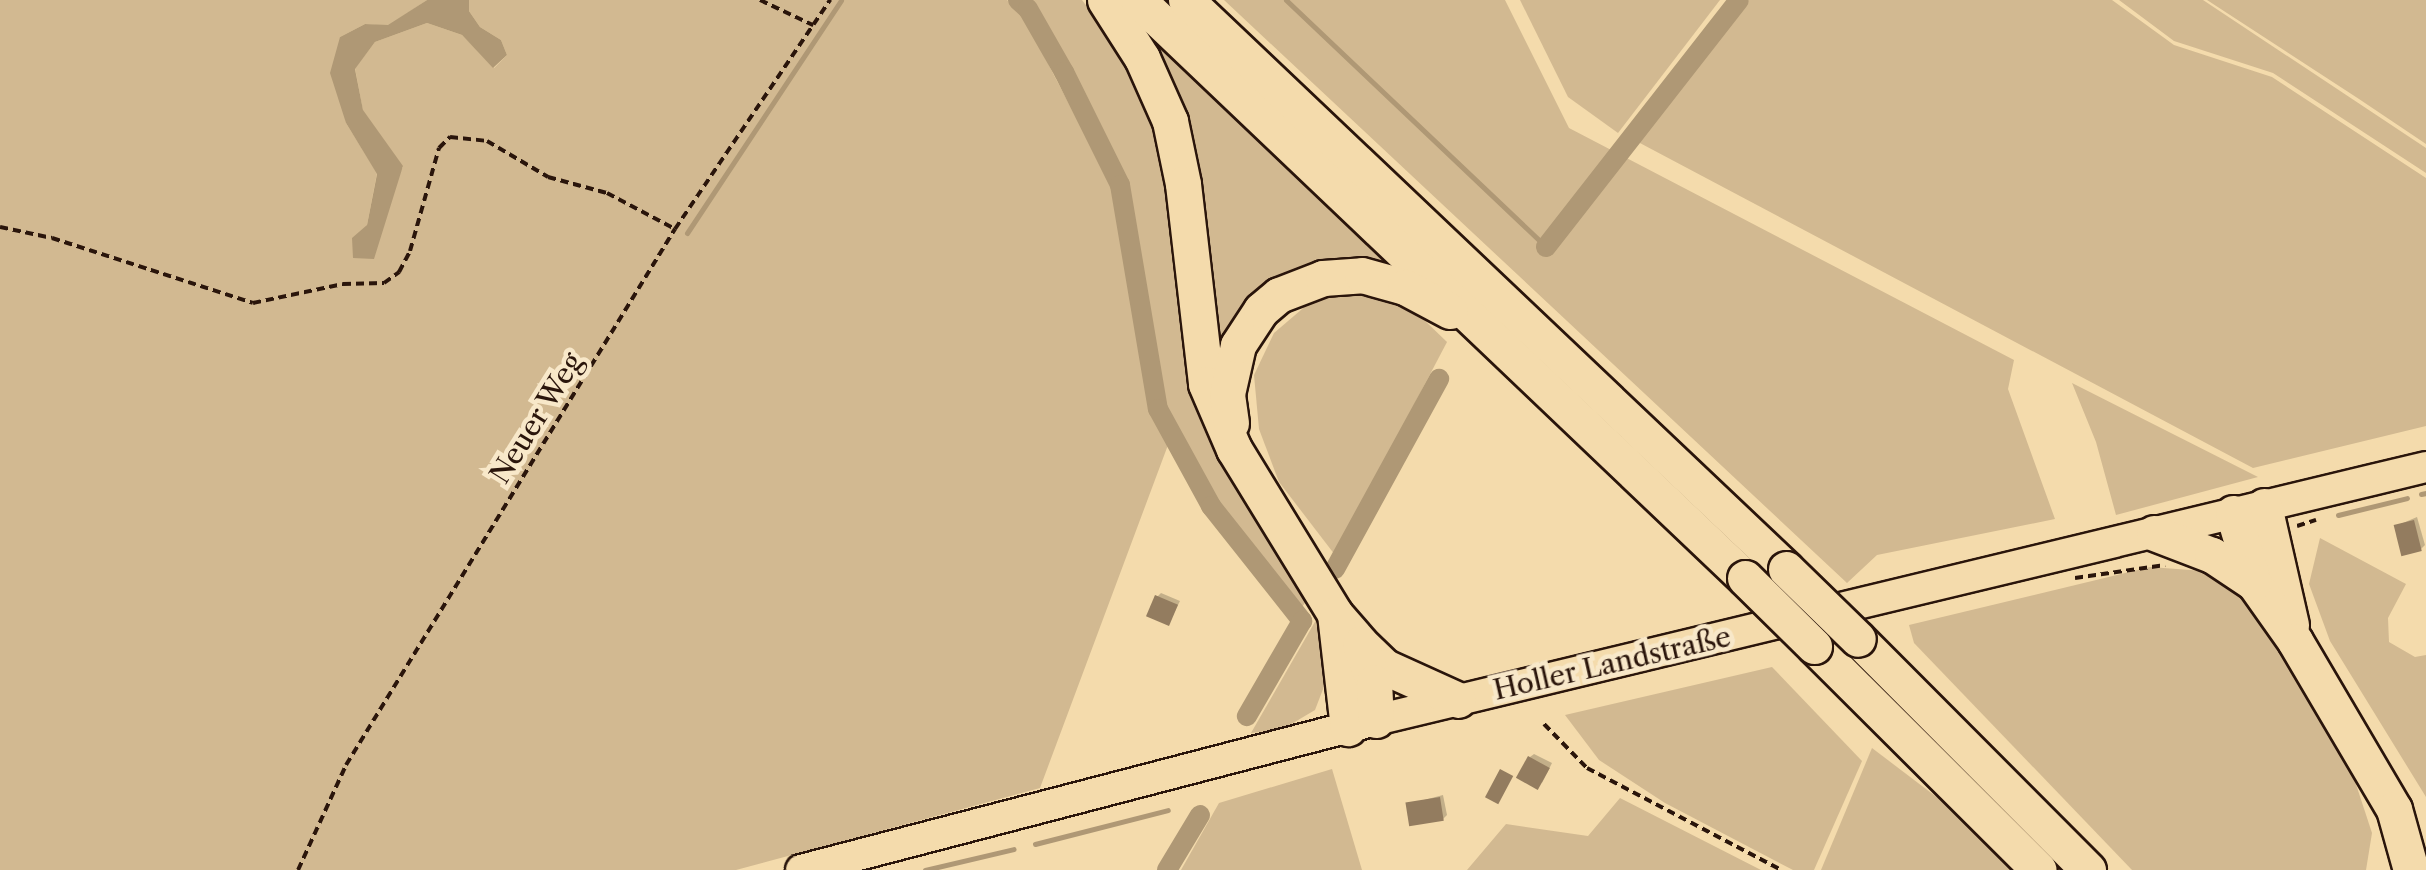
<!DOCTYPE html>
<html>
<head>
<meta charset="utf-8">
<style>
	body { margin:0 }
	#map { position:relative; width:2426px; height:870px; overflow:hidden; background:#f4dbac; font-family:"Libre Caslon Text",serif }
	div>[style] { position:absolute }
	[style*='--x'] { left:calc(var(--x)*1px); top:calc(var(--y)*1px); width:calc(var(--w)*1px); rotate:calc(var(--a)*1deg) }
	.green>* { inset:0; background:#d2b991 }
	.water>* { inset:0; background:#af9875 }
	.shadow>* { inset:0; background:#0003 }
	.stream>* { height:5px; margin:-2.5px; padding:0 2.5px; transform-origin:2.5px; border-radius:2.5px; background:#af9875 }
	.canal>* { height:20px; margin:-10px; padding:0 10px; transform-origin:10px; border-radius:10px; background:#af9875 }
	.building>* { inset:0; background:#937c5f; transform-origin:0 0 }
	.path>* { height:4px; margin-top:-2px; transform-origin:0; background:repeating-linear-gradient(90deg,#2a150b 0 8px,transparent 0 13px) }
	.roads { filter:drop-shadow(2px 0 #2a150b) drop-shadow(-2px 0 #2a150b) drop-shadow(0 2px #2a150b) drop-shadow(0 -2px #2a150b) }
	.major>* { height:30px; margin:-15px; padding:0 15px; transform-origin:15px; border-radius:15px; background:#f4dbac }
	.highway>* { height:35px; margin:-17.5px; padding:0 17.5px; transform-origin:17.5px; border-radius:17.5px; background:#f4dbac }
	.bridges { filter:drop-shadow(2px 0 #2a150b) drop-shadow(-2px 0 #2a150b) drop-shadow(0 2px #2a150b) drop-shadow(0 -2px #2a150b) }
	.highway-bridge>* { height:35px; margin:-17.5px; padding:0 17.5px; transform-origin:17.5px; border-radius:17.5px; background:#f4dbac }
	span { translate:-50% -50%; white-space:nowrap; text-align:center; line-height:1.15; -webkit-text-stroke:9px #f8e8c9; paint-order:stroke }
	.street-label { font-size:28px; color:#2a150b }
</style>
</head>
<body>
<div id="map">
	<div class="green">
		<div style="clip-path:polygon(0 0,427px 0,388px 26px,365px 24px,340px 37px,346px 123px,377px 173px,367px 225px,353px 258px,403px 167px,363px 111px,355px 68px,375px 42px,427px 23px,462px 35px,494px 68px,507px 55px,501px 40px,480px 27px,469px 11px,469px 0,1007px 0,1021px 12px,1113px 188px,1148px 406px,1168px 445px,1040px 788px,736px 870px,0 870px)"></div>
		<div style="clip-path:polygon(1028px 0,1082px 0,1103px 28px,1145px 105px,1162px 159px,1186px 354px,1308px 599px,1298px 612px,1216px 503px,1164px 404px,1126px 179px,1036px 7px)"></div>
		<div style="clip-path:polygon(1224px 0,1505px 0,1569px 128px,2014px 360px,2008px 389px,2055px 519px,1877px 555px,1847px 583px)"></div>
		<div style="clip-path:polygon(1520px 0,1720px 0,1618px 133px,1568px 97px)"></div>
		<div style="clip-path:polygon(1749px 0,2112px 0,2174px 45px,2272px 77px,2426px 178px,2426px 426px,2253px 468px,1638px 142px)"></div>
		<div style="clip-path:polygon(2119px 0,2203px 0,2426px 148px,2426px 173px,2273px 73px,2174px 41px)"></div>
		<div style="clip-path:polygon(2207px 0,2426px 0,2426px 144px,2359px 99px)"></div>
		<div style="clip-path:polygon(1127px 13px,1396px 270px,1298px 274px,1220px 381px)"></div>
		<div style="clip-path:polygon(1341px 294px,1374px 297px,1419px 315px,1447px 342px,1335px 555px,1279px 482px,1259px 429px,1254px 375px,1274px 333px,1308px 304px)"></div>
		<div style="clip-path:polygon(2072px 383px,2258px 477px,2116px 515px,2096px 442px)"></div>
		<div style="clip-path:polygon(2320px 538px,2406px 584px,2388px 618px,2389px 642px,2415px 657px,2426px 655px,2426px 797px,2330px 641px,2309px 584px)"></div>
		<div style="clip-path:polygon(2150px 567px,2217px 572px,2242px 588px,2348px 760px,2372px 833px,2366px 870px,2132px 870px,1914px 643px,1909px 625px)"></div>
		<div style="clip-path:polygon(1316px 620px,1325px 684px,1315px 710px,1283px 729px,1251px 733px)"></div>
		<div style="clip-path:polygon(1772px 667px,1862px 761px,1814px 870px,1793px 870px,1665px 803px,1599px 760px,1565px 715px)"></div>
		<div style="clip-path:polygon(1872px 748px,1976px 827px,2017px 870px,1821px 870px)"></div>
		<div style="clip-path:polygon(1332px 769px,1362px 870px,1181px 870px,1219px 803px)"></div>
		<div style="clip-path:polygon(1620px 798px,1761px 870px,1467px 870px,1506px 824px,1588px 836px)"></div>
	</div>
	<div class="water">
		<div style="clip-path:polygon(427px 0,469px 0,469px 11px,480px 27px,501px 40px,507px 55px,493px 68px,462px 35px,427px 23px,375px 42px,355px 69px,363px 110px,403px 166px,374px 259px,353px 258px,352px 238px,367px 225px,377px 174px,346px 123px,330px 73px,340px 37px,365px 24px,388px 25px)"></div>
	</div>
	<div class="shadow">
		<div style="clip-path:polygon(2417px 517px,2425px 545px,2421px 549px,2396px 526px)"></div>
		<div style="clip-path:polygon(1161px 593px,1180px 601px,1169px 623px,1157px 597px)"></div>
		<div style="clip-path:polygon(1534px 754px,1552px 763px,1542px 783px,1530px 757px)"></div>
		<div style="clip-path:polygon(1443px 795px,1447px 815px,1443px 819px,1409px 804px)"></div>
	</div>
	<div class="stream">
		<div style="--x:1286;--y:0;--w:359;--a:43.5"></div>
		<div style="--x:687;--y:233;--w:279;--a:-56.5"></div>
		<div style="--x:2421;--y:494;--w:5;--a:-11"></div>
		<div style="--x:2338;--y:515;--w:71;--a:-13.8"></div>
		<div style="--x:1035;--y:844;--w:137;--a:-14.3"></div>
		<div style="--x:925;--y:870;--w:91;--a:-13.3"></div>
	</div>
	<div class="canal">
		<div style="--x:1018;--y:0;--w:13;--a:42"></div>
		<div style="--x:1028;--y:9;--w:73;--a:60.3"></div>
		<div style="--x:1064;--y:72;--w:126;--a:63.6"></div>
		<div style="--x:1120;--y:185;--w:227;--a:80.4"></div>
		<div style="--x:1158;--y:409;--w:111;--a:61.3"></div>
		<div style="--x:1211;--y:506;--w:147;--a:51.6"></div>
		<div style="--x:1302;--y:621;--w:110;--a:120.1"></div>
		<div style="--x:1546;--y:247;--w:313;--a:-52"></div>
		<div style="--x:1335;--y:569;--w:217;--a:-61.3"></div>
		<div style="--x:1167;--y:870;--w:64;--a:-59"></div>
	</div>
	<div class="building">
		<div style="left:2414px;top:520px;width:32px;height:21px;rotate:76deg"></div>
		<div style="left:1155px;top:595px;width:25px;height:23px;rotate:23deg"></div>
		<div style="left:1528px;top:756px;width:25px;height:25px;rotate:29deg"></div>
		<div style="left:1500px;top:769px;width:15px;height:32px;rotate:28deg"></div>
		<div style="left:1440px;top:797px;width:24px;height:35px;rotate:81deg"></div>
	</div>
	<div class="path">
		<div style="--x:760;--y:0;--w:59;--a:25.3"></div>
		<div style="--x:0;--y:227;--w:53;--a:11.9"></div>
		<div style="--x:52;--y:238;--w:211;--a:17.9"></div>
		<div style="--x:253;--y:303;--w:92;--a:-11.9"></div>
		<div style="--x:343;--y:284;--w:41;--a:-1.4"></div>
		<div style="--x:384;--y:283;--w:19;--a:-36"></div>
		<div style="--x:399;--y:272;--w:24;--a:-62"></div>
		<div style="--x:410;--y:251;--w:107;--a:-74.3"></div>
		<div style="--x:439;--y:148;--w:16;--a:-45"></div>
		<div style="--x:450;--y:137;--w:37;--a:6"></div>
		<div style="--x:487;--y:141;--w:71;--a:30.5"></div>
		<div style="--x:548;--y:177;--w:61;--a:15.2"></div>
		<div style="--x:607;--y:193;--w:77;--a:27.9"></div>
		<div style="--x:2297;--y:526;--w:20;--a:-18"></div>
		<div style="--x:2075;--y:578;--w:91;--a:-8.2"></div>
		<div style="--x:1544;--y:724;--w:62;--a:45.7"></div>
		<div style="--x:1587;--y:768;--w:219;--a:27.7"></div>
		<div style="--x:298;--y:870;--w:115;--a:-65.4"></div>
		<div style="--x:346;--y:765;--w:629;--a:-58.46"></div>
		<div style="--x:675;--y:229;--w:277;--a:-55.9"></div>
	</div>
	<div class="roads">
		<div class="major">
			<div style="--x:801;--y:870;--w:594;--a:-14.62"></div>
			<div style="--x:1376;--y:720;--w:1080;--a:-13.55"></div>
		</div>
		<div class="highway">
			<div style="--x:1105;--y:0;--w:69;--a:57.5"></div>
			<div style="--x:1142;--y:58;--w:69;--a:66"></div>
			<div style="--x:1170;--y:121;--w:64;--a:78.3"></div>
			<div style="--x:1183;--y:184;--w:201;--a:83.4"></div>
			<div style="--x:1206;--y:384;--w:71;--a:66.7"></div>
			<div style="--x:1234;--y:449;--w:193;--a:58.5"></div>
			<div style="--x:1335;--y:614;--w:38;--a:49"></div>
			<div style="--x:1360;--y:643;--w:35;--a:44"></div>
			<div style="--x:1385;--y:667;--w:80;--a:24.3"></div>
			<div style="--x:1138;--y:0;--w:838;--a:43.6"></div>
			<div style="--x:1186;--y:0;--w:827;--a:43.48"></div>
			<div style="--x:1231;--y:423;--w:29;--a:-98"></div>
			<div style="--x:1227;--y:394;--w:50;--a:-77.3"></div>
			<div style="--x:1238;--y:345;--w:42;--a:-56.7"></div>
			<div style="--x:1261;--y:310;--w:23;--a:-40"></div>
			<div style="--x:1279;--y:295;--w:47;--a:-21.1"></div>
			<div style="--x:1323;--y:278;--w:39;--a:-4"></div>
			<div style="--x:1362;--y:275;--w:45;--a:15.6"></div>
			<div style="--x:1405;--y:287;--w:51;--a:28.1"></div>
			<div style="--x:2264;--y:506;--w:122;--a:77.2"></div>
			<div style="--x:2233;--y:513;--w:73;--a:73.3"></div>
			<div style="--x:2254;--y:583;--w:71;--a:54.7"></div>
			<div style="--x:2295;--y:641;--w:195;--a:59.5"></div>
			<div style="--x:2394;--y:809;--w:63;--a:74.4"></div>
			<div style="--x:2154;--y:533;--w:62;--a:20.8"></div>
			<div style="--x:2212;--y:555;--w:50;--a:33.7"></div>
			<div style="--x:1335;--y:614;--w:115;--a:83.5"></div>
			<div style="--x:1858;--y:639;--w:326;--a:45.1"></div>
			<div style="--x:1360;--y:644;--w:40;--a:69.8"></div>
			<div style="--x:1374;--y:682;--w:38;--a:87"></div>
			<div style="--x:1814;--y:646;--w:317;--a:44.9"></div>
		</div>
	</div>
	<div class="bridges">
		<div class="highway-bridge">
			<div style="--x:1786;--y:569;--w:100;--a:44.2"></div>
			<div style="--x:1745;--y:578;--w:97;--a:44.6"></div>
		</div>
	</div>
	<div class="street-label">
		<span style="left:536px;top:418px;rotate:-58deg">Neuer Weg</span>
		<span style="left:1612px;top:663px;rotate:-13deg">Holler Landstraße</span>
	</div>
</div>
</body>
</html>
